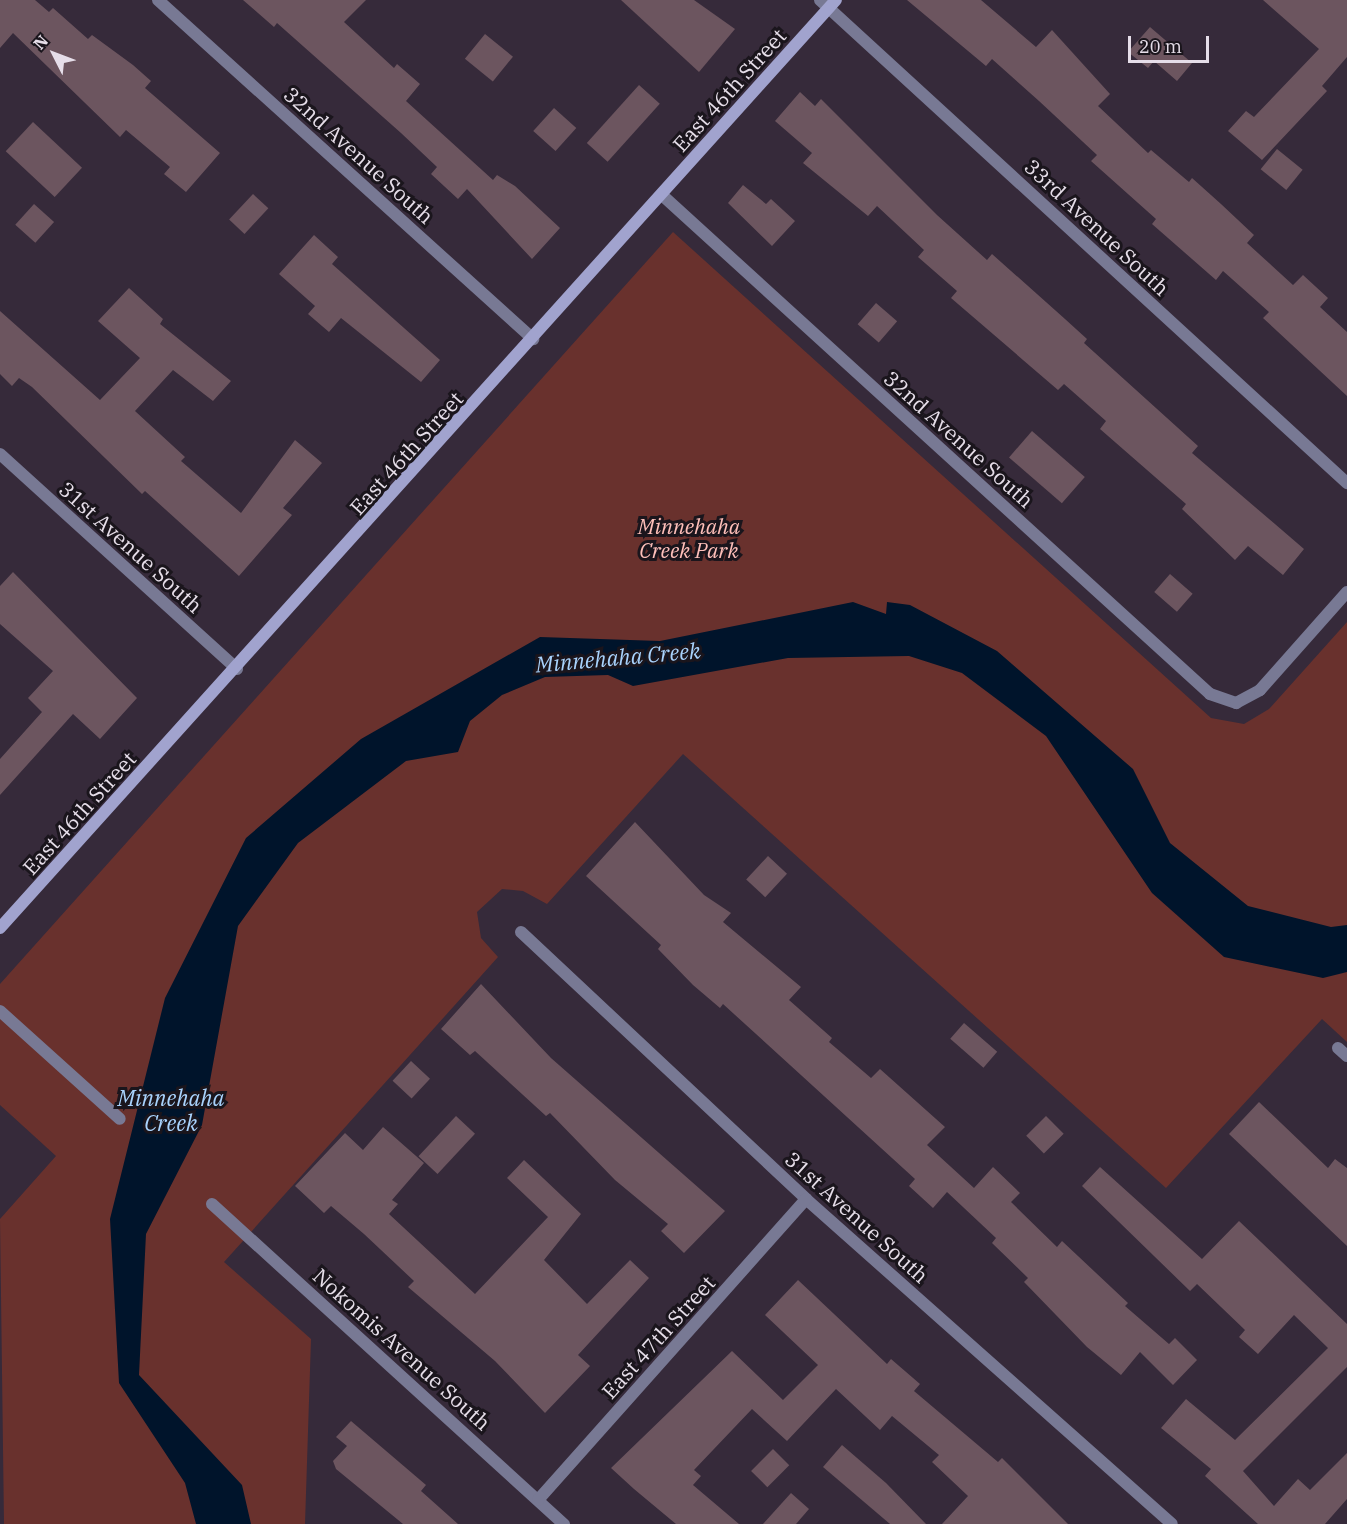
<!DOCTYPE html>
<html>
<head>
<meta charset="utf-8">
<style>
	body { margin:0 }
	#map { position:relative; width:1347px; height:1524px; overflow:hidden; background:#362a3a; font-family:"IBM Plex Serif",serif }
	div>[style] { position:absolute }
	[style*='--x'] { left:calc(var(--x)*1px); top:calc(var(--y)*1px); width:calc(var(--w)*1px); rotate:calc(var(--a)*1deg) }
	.green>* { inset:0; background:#69312d }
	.water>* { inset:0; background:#00142b }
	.building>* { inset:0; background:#6c555f; transform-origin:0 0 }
	.street>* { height:12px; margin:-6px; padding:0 6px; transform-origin:6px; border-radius:6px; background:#787994 }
	.secondary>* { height:12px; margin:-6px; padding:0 6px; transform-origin:6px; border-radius:6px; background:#a1a3ce }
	span { translate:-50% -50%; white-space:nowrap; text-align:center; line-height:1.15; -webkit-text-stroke:6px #1a151c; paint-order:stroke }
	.street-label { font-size:21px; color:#e6dee9 }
	.park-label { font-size:21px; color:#febfb9; font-style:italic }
	.water-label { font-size:22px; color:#a9d3fd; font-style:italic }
	.north { position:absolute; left:24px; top:24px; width:60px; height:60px; -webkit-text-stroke:4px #1a151c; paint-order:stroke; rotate:312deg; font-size:16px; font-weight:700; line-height:24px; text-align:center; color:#e6dee9 }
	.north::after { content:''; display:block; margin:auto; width:21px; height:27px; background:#e6dee9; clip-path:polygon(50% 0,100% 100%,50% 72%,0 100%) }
	.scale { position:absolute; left:1128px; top:36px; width:81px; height:27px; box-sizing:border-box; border:3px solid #e6dee9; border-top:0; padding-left:8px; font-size:18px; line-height:21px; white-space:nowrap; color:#e6dee9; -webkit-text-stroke:4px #1a151c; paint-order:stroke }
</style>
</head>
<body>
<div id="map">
	<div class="green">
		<div style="clip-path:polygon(673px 232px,1211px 718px,1244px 724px,1269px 709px,1347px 622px,1347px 1042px,1322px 1019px,1166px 1188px,683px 754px,547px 904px,523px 891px,502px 889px,477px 912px,481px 938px,498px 957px,224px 1262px,311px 1339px,305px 1524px,4px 1524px,0 1219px,56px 1156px,0 1105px,0 984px)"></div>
	</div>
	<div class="water">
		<div style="clip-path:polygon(853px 602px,886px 614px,887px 602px,910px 605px,997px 651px,1133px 769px,1170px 843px,1248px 906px,1331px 927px,1347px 925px,1347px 972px,1323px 978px,1224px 957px,1152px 893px,1046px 736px,962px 673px,909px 656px,788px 658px,633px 686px,608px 675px,545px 677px,502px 695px,470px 721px,458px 752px,406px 761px,298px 843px,238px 926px,202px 1125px,146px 1234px,139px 1375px,242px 1485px,251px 1524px,196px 1524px,185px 1483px,119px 1383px,110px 1219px,165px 998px,246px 838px,361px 739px,540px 637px,660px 641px)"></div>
	</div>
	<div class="building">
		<div style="clip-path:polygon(0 0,35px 0,49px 12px,53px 8px,88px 39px,92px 35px,133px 65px,151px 81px,145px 88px,220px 153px,186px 192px,164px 174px,170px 167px,126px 130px,120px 137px,13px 33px,0 48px)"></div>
		<div style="clip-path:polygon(243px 0,366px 0,344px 22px,394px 68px,397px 64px,420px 84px,406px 101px,493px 180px,497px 175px,515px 186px,560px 228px,532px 259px,467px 189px,458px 199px,431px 174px,437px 167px,401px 133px,277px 23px,274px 27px)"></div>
		<div style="clip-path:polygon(621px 0,694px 0,735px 29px,699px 72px)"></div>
		<div style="clip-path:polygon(907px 0,981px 0,1036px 47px,1052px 30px,1110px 94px,1098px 106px,1148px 153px,1151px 150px,1189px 182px,1192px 178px,1221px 204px,1254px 235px,1247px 243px,1293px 285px,1303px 275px,1328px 298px,1320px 307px,1347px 332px,1347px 396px,1263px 318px,1269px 312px,1223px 271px,1216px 280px,1152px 224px,1156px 219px,1091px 161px,1097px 155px,1039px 101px,992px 59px,986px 66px)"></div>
		<div style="clip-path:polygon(1263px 0,1347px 0,1347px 57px,1322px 86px,1327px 91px,1262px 160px,1228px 131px,1246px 111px,1254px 117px,1319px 49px)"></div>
		<div style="clip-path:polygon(1150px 27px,1192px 63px,1177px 81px,1154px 61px,1148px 68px,1128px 52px)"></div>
		<div style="left:485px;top:34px;width:36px;height:32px;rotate:39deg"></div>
		<div style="left:639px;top:85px;width:28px;height:78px;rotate:42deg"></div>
		<div style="clip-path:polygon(800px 92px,815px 106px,821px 99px,937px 215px,987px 260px,992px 254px,1065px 319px,1087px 339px,1084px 343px,1198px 446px,1192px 453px,1304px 549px,1283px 575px,1248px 546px,1235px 560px,1182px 509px,1186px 504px,1100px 429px,1106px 421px,1064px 384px,1058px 390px,951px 298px,957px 291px,918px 257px,924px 250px,877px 206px,868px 216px,803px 163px,812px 153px,775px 121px)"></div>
		<div style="left:554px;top:108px;width:30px;height:31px;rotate:42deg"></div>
		<div style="left:33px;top:122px;width:67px;height:40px;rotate:43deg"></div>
		<div style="left:1277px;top:149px;width:33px;height:26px;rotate:39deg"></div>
		<div style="clip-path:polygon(743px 185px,766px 204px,771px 199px,795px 221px,772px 246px,728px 203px)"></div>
		<div style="left:253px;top:194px;width:21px;height:35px;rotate:43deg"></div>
		<div style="left:34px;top:204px;width:27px;height:28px;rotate:42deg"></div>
		<div style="clip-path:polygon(314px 235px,338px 257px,332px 264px,440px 360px,421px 382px,341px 318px,329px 332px,308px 314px,315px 306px,279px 274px)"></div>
		<div style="clip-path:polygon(129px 288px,163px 319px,160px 324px,231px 381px,213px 401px,173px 370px,135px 411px,185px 457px,181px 461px,241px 513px,295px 440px,322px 463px,283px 508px,292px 515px,239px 576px,145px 491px,142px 494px,32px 387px,19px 378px,12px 386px,0 374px,0 311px,100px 400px,140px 358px,98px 321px)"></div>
		<div style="left:876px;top:303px;width:28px;height:28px;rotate:41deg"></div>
		<div style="left:1032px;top:431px;width:70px;height:35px;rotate:41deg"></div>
		<div style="clip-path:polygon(13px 572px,137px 698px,100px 739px,73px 714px,0 795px,0 759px,42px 712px,28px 698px,53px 671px,0 624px,0 586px)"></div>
		<div style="left:1170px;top:574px;width:30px;height:24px;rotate:41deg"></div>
		<div style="clip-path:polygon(635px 822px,704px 895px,731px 913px,723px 922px,801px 987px,789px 1000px,832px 1038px,829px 1042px,871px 1078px,880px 1069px,945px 1127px,927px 1145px,974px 1188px,993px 1167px,1020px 1193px,1011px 1202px,1057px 1247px,1062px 1241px,1128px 1303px,1125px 1306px,1169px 1344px,1175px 1338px,1197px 1360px,1173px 1385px,1140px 1352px,1121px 1375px,1087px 1347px,1024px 1282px,1028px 1278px,992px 1243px,996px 1238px,947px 1192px,933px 1208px,909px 1186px,915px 1179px,723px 1004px,720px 1008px,693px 985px,658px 949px,661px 945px,586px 876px)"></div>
		<div style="left:768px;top:856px;width:26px;height:32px;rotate:43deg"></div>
		<div style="clip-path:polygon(481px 984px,551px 1058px,725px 1211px,684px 1253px,661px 1231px,668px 1224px,615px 1180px,550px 1113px,546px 1116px,475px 1051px,470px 1055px,441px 1029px)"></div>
		<div style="left:964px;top:1023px;width:44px;height:21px;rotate:41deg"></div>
		<div style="left:411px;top:1061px;width:26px;height:27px;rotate:43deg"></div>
		<div style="clip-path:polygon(1259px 1102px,1328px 1168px,1335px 1159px,1347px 1168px,1347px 1246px,1229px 1134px)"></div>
		<div style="left:456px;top:1116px;width:26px;height:55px;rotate:43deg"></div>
		<div style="left:1046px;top:1116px;width:25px;height:28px;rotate:45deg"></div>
		<div style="clip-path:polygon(383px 1127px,424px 1163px,392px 1200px,398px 1204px,389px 1214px,475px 1294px,548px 1217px,507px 1178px,524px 1160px,581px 1214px,544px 1260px,587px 1304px,630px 1260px,649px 1278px,578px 1355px,590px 1366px,545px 1413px,495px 1361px,408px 1287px,414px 1281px,364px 1234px,331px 1206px,324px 1213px,295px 1186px,345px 1133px,363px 1150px)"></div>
		<div style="clip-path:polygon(1100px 1167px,1202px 1259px,1239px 1221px,1347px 1324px,1347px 1367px,1243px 1471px,1274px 1506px,1298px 1479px,1310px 1490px,1347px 1453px,1347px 1499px,1325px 1524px,1258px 1524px,1205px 1476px,1211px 1469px,1161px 1428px,1186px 1399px,1235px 1440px,1328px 1348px,1294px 1315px,1258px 1354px,1239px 1337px,1245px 1330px,1197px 1284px,1190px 1291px,1082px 1186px)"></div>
		<div style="clip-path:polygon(798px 1280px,887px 1364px,891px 1359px,920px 1384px,914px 1391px,998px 1462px,1002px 1458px,1068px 1524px,942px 1524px,968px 1496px,932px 1462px,939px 1455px,892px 1416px,880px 1430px,836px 1389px,787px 1441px,752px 1409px,694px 1470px,701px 1476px,693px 1485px,739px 1524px,676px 1524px,634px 1489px,611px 1468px,732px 1351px,783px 1400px,818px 1365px,765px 1315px)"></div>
		<div style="clip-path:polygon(351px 1421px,426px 1485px,421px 1491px,458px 1524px,403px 1524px,336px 1469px,333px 1461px,347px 1446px,336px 1437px)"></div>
		<div style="clip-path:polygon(842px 1445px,886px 1483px,926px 1524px,890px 1524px,823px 1467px)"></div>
		<div style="left:773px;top:1449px;width:23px;height:31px;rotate:45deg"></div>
		<div style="clip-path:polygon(791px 1493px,809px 1509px,796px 1524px,763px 1524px)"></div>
	</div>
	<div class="street">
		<div style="--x:158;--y:0;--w:506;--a:42.11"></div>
		<div style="--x:820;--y:0;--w:715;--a:42.51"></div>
		<div style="--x:662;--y:195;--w:741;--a:42.32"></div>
		<div style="--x:1210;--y:694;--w:28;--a:19"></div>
		<div style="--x:1236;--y:703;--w:27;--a:-28"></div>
		<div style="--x:1260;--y:690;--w:131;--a:-48.4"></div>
		<div style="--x:0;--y:454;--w:320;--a:42.2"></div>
		<div style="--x:521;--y:932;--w:391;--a:43.1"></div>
		<div style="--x:806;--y:1199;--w:489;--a:41.6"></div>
		<div style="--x:0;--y:1011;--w:161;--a:42"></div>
		<div style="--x:1338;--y:1048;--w:12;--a:42"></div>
		<div style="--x:212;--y:1204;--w:476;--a:42.3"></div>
		<div style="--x:538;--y:1500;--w:403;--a:-48.3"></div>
	</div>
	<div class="secondary">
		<div style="--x:0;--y:928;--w:1249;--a:-47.99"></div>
	</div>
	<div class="street-label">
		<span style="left:729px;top:90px;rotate:-48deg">East 46th Street</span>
		<span style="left:359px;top:155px;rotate:42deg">32nd Avenue South</span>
		<span style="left:1097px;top:227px;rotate:43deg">33rd Avenue South</span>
		<span style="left:959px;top:439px;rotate:42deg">32nd Avenue South</span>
		<span style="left:406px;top:453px;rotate:-48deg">East 46th Street</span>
		<span style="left:131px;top:547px;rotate:42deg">31st Avenue South</span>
		<span style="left:79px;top:813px;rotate:-48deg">East 46th Street</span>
		<span style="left:857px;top:1217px;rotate:42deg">31st Avenue South</span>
		<span style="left:658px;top:1337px;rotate:-48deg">East 47th Street</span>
		<span style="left:402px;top:1349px;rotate:42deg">Nokomis Avenue South</span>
	</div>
	<div class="park-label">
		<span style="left:689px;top:538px">Minnehaha<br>Creek Park</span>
	</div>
	<div class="water-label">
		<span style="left:618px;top:657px;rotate:-5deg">Minnehaha Creek</span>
		<span style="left:171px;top:1110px">Minnehaha<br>Creek</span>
	</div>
	<div class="north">N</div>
	<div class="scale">20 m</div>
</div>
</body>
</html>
